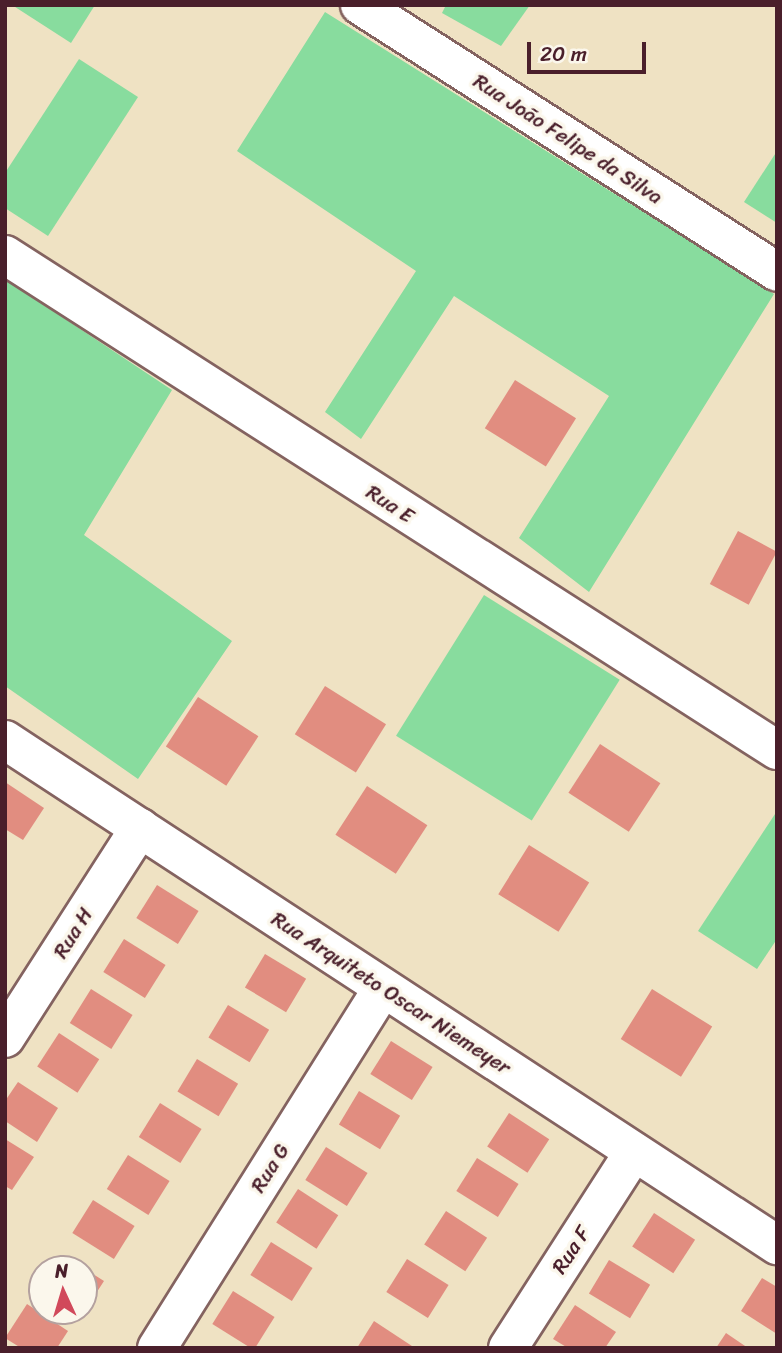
<!DOCTYPE html>
<html>
<head>
<meta charset="utf-8">
<style>
	body { margin:0 }
	#map { position:relative; width:782px; height:1353px; overflow:hidden; background:#efe2c3; font-family:Sriracha,sans-serif }
	div>[style] { position:absolute }
	[style*='--x'] { left:calc(var(--x)*1px); top:calc(var(--y)*1px); width:calc(var(--w)*1px); rotate:calc(var(--a)*1deg) }
	.green>* { inset:0; background:#88dc9e; transform-origin:0 0 }
	.building>* { inset:0; background:#e18d80; transform-origin:0 0 }
	.roads { filter:drop-shadow(2px 0 #846360) drop-shadow(-2px 0 #846360) drop-shadow(0 2px #846360) drop-shadow(0 -2px #846360) }
	.minor>* { height:38px; margin:-19px; padding:0 19px; transform-origin:19px; border-radius:19px; background:#fff }
	span { translate:-50% -50%; white-space:nowrap; text-align:center; line-height:1.15; -webkit-text-stroke:7px #fbf7ec; paint-order:stroke }
	.street-label { font-size:21px; color:#4a1f2b }
	.frame { position:absolute; inset:0; border:7px solid #4a1f2b; pointer-events:none }
	.north { position:absolute; left:28px; top:1255px; width:70px; height:70px; box-sizing:border-box; background:#fbf7ec; border:2px solid #b4a19f; border-radius:50%; rotate:356deg; font-size:19px; font-weight:700; line-height:28px; text-align:center; color:#4a1f2b }
	.north::after { content:''; display:block; margin:auto; width:24px; height:32px; background:#d1495b; clip-path:polygon(50% 0,100% 100%,50% 72%,0 100%) }
	.scale { position:absolute; left:527px; top:42px; width:119px; height:32px; box-sizing:border-box; border:4px solid #4a1f2b; border-top:0; padding-left:9px; font-size:21px; line-height:24px; white-space:nowrap; color:#4a1f2b; -webkit-text-stroke:5px #fbf7ec; paint-order:stroke }
</style>
</head>
<body>
<div id="map">
	<div class="green">
		<div style="clip-path:polygon(12px 5px,95px 5px,71px 43px)"></div>
		<div style="clip-path:polygon(446px 5px,530px 5px,501px 46px,442px 13px)"></div>
		<div style="clip-path:polygon(325px 12px,774px 294px,589px 592px,519px 538px,609px 396px,454px 296px,361px 439px,325px 412px,416px 271px,237px 151px)"></div>
		<div style="clip-path:polygon(79px 59px,138px 97px,48px 236px,5px 208px,5px 173px)"></div>
		<div style="clip-path:polygon(777px 151px,777px 223px,744px 202px)"></div>
		<div style="clip-path:polygon(5px 279px,172px 390px,84px 535px,232px 641px,138px 779px,5px 686px)"></div>
		<div style="left:484px;top:595px;width:160px;height:166px;rotate:32deg"></div>
		<div style="clip-path:polygon(777px 811px,777px 939px,757px 969px,698px 931px)"></div>
	</div>
	<div class="building">
		<div style="left:515px;top:380px;width:72px;height:57px;rotate:32deg"></div>
		<div style="left:738px;top:531px;width:44px;height:60px;rotate:28deg"></div>
		<div style="left:325px;top:686px;width:72px;height:57px;rotate:32deg"></div>
		<div style="left:198px;top:697px;width:72px;height:59px;rotate:33deg"></div>
		<div style="left:600px;top:744px;width:72px;height:58px;rotate:33deg"></div>
		<div style="clip-path:polygon(5px 782px,44px 808px,23px 840px,5px 829px)"></div>
		<div style="left:367px;top:786px;width:72px;height:58px;rotate:33deg"></div>
		<div style="left:529px;top:845px;width:71px;height:58px;rotate:32deg"></div>
		<div style="left:157px;top:885px;width:49px;height:39px;rotate:32deg"></div>
		<div style="left:124px;top:939px;width:49px;height:39px;rotate:32deg"></div>
		<div style="left:265px;top:954px;width:48px;height:39px;rotate:31deg"></div>
		<div style="left:91px;top:989px;width:49px;height:40px;rotate:32deg"></div>
		<div style="left:652px;top:989px;width:71px;height:59px;rotate:32deg"></div>
		<div style="left:228px;top:1005px;width:48px;height:38px;rotate:31deg"></div>
		<div style="left:59px;top:1033px;width:48px;height:40px;rotate:33deg"></div>
		<div style="left:391px;top:1041px;width:49px;height:39px;rotate:32deg"></div>
		<div style="left:197px;top:1059px;width:48px;height:38px;rotate:31deg"></div>
		<div style="clip-path:polygon(18px 1082px,58px 1108px,37px 1142px,5px 1121px,5px 1101px)"></div>
		<div style="left:359px;top:1091px;width:48px;height:39px;rotate:31deg"></div>
		<div style="left:160px;top:1103px;width:49px;height:40px;rotate:32deg"></div>
		<div style="left:509px;top:1113px;width:48px;height:40px;rotate:33deg"></div>
		<div style="clip-path:polygon(5px 1139px,34px 1157px,12px 1190px,5px 1186px)"></div>
		<div style="left:326px;top:1147px;width:49px;height:39px;rotate:32deg"></div>
		<div style="left:128px;top:1155px;width:49px;height:40px;rotate:32deg"></div>
		<div style="left:477px;top:1158px;width:49px;height:39px;rotate:32deg"></div>
		<div style="left:298px;top:1189px;width:48px;height:40px;rotate:33deg"></div>
		<div style="left:93px;top:1200px;width:49px;height:39px;rotate:32deg"></div>
		<div style="left:446px;top:1211px;width:49px;height:40px;rotate:33deg"></div>
		<div style="left:654px;top:1213px;width:49px;height:40px;rotate:33deg"></div>
		<div style="left:271px;top:1242px;width:49px;height:39px;rotate:32deg"></div>
		<div style="clip-path:polygon(63px 1255px,104px 1281px,84px 1312px,84px 1269px,54px 1269px)"></div>
		<div style="left:407px;top:1259px;width:49px;height:39px;rotate:32deg"></div>
		<div style="left:609px;top:1260px;width:48px;height:39px;rotate:31deg"></div>
		<div style="clip-path:polygon(762px 1278px,777px 1287px,777px 1334px,741px 1311px)"></div>
		<div style="left:233px;top:1291px;width:49px;height:39px;rotate:32deg"></div>
		<div style="clip-path:polygon(27px 1304px,68px 1331px,57px 1348px,21px 1348px,5px 1338px)"></div>
		<div style="clip-path:polygon(575px 1305px,616px 1332px,605px 1348px,568px 1348px,553px 1339px)"></div>
		<div style="clip-path:polygon(374px 1321px,415px 1348px,357px 1348px)"></div>
		<div style="clip-path:polygon(726px 1333px,748px 1348px,716px 1348px)"></div>
	</div>
	<div class="roads">
		<div class="minor">
			<div style="--x:360;--y:5;--w:495;--a:32.6"></div>
			<div style="--x:5;--y:255;--w:917;--a:32.67"></div>
			<div style="--x:5;--y:740;--w:923;--a:33.19"></div>
			<div style="--x:5;--y:1038;--w:250;--a:-57.3"></div>
			<div style="--x:157;--y:1348;--w:425;--a:-57.9"></div>
			<div style="--x:508;--y:1348;--w:233;--a:-57.3"></div>
		</div>
	</div>
	<div class="street-label">
		<span style="left:568px;top:139px;rotate:33deg">Rua João Felipe da Silva</span>
		<span style="left:390px;top:504px;rotate:33deg">Rua E</span>
		<span style="left:73px;top:933px;rotate:-58deg">Rua H</span>
		<span style="left:391px;top:993px;rotate:33deg">Rua Arquiteto Oscar Niemeyer</span>
		<span style="left:270px;top:1168px;rotate:-58deg">Rua G</span>
		<span style="left:571px;top:1250px;rotate:-57deg">Rua F</span>
	</div>
	<div class="frame"></div>
	<div class="north">N</div>
	<div class="scale">20 m</div>
</div>
</body>
</html>
